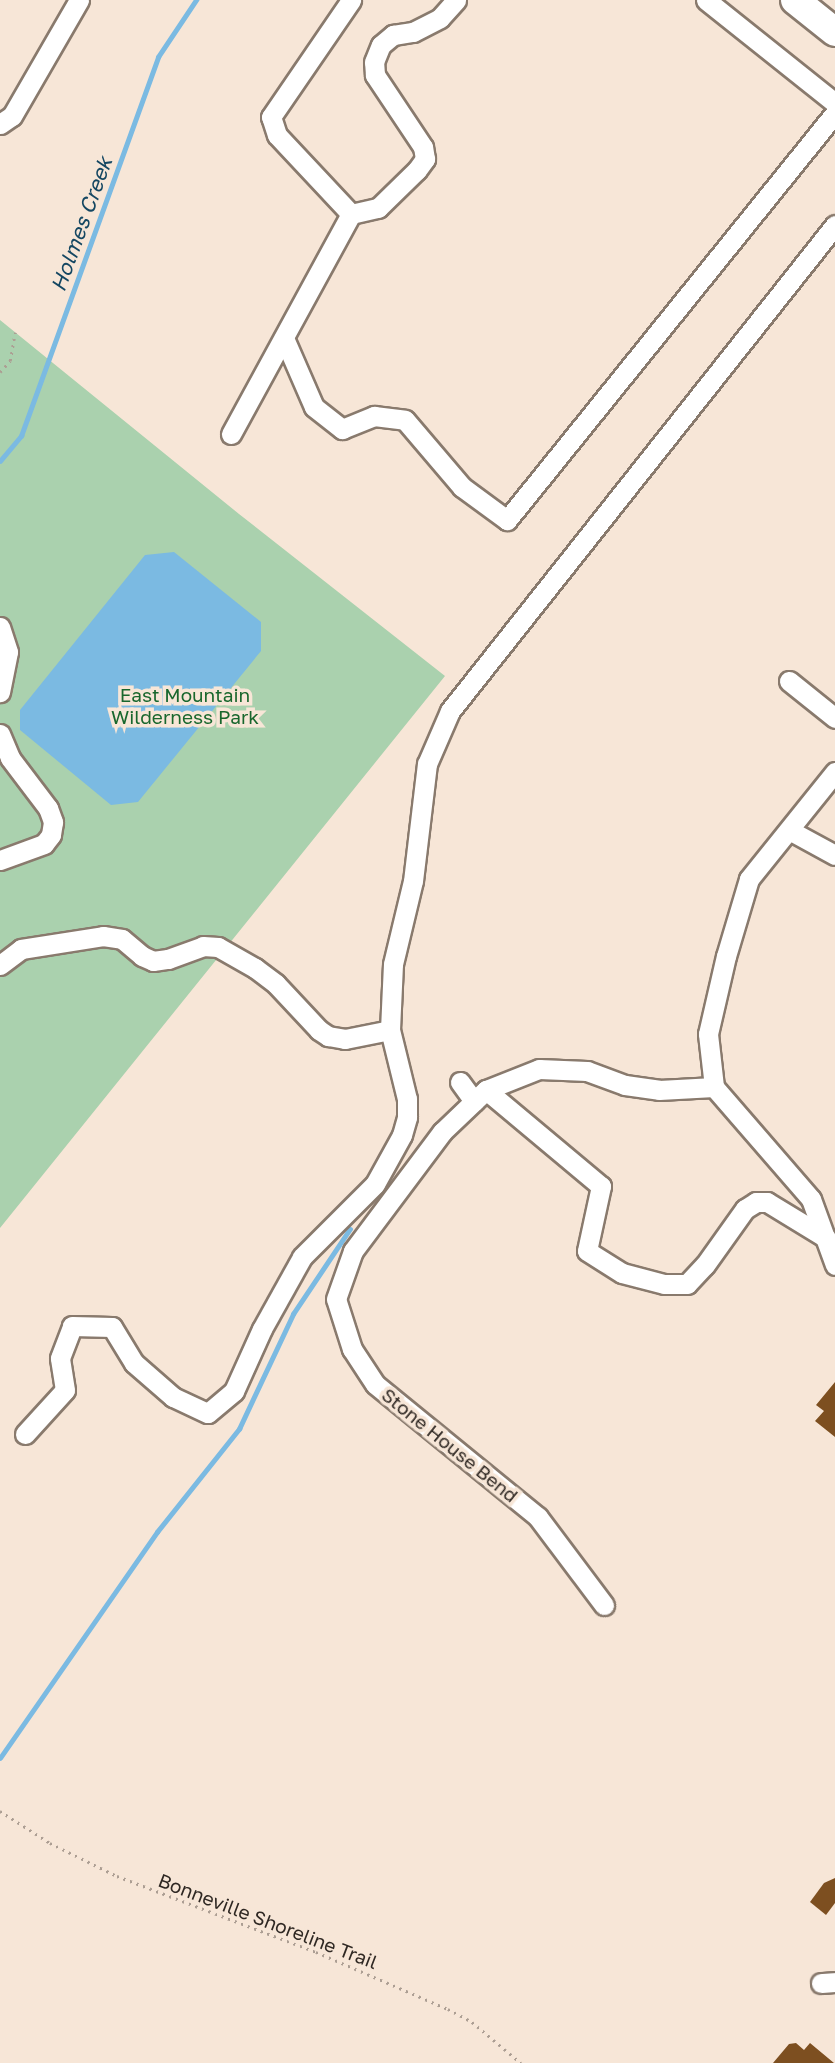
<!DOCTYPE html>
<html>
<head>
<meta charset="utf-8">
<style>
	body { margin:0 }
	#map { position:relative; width:835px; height:2063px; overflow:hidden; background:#f7e6d7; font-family:"Golos Text",sans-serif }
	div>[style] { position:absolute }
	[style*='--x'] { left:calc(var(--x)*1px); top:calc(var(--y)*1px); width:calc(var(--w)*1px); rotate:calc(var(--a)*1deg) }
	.green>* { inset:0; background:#aad1ae }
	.water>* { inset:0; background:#7bbae2 }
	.stream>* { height:4.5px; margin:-2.25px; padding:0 2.25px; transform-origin:2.25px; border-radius:2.25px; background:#7bbae2 }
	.building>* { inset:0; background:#7d4f20 }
	.path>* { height:2.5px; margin-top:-1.25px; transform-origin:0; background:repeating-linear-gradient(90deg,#ac9e93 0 2px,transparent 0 7px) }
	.roads { filter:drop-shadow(2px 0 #897a6d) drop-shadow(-2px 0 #897a6d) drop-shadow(0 2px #897a6d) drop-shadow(0 -2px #897a6d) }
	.minor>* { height:19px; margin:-9.5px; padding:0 9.5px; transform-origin:9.5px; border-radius:9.5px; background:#fff }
	.highway>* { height:28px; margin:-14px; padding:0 14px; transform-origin:14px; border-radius:14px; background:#fff }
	span { translate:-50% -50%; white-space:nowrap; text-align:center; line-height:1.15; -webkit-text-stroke:7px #f7e6d7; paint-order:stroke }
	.park-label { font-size:19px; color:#19672d }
	.street-label { font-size:19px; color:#2f2823 }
	.water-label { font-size:21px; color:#154762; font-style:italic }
</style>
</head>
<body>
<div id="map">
	<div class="green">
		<div style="clip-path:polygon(0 320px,239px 514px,445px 676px,0 1228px)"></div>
	</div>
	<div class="water">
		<div style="clip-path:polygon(174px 552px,261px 622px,261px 651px,138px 802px,111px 805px,20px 730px,20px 710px,145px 555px)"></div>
	</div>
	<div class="stream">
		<div style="--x:0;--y:461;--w:33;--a:-50"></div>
		<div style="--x:21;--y:436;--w:403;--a:-70.1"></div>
		<div style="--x:158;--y:57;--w:69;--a:-56.3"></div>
		<div style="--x:0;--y:1758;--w:275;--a:-55.2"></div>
		<div style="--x:157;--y:1532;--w:132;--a:-51.5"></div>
		<div style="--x:239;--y:1429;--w:127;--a:-64.8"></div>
		<div style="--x:293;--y:1314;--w:102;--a:-56.2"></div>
	</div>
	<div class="building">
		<div style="clip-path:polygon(835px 1382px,835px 1437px,815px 1421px,824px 1411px,816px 1405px)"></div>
		<div style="clip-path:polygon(835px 1878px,835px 1903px,826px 1915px,810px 1902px,824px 1883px)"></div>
		<div style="clip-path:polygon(796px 2043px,804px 2050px,810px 2043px,834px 2063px,773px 2063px,789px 2044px)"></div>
	</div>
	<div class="path">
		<div style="--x:0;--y:372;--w:15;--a:-48"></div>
		<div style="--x:10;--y:361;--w:29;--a:-80"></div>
		<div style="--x:0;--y:1811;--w:59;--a:32.6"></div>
		<div style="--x:50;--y:1843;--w:75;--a:26.2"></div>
		<div style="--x:117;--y:1876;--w:213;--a:20.9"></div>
		<div style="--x:316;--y:1952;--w:144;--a:23.4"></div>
		<div style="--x:448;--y:2009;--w:27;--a:28"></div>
		<div style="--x:472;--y:2022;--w:64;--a:39.9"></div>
	</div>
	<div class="roads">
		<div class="minor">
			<div style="--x:706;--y:0;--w:165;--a:38.6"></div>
			<div style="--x:0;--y:124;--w:14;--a:-34"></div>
			<div style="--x:12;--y:116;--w:134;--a:-60"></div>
			<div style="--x:351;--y:214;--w:28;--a:-13"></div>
			<div style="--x:378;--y:208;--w:54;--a:-44.3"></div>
			<div style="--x:417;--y:170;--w:14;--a:-54"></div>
			<div style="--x:425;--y:159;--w:12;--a:-99"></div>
			<div style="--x:423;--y:147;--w:87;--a:-123.7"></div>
			<div style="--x:375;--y:75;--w:13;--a:-94"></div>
			<div style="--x:374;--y:62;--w:18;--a:-68"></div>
			<div style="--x:381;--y:45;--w:16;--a:-40"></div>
			<div style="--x:393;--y:35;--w:20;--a:-9"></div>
			<div style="--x:413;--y:32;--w:30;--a:-27"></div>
			<div style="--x:440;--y:18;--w:24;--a:-48"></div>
			<div style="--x:284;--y:338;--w:75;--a:66.5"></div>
			<div style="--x:314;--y:407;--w:36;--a:38"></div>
			<div style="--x:342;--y:429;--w:35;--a:-22"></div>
			<div style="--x:374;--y:416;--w:31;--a:7"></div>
			<div style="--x:405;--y:420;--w:88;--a:49.6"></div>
			<div style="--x:462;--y:487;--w:56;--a:36.3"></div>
			<div style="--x:507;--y:520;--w:523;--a:-51.13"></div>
			<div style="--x:231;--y:434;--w:251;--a:-61.4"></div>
			<div style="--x:351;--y:214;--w:108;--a:-133.1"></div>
			<div style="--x:277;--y:135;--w:19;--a:-108"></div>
			<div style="--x:271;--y:117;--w:142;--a:-55.6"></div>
			<div style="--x:0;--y:627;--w:26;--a:72"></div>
			<div style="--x:8;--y:652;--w:41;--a:101.3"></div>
			<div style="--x:789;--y:681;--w:59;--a:38.8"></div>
			<div style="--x:0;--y:734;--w:26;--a:67"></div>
			<div style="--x:10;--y:758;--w:63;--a:52.8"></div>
			<div style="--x:48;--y:808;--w:15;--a:70"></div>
			<div style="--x:53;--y:822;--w:13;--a:99"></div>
			<div style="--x:51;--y:835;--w:11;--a:128"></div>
			<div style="--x:44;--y:844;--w:47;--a:160"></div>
			<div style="--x:835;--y:772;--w:137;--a:128.8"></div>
			<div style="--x:749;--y:879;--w:80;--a:106.6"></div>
			<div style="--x:726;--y:956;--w:80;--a:103"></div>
			<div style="--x:708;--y:1034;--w:53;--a:83.5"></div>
			<div style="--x:714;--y:1087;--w:148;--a:49.1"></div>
			<div style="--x:811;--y:1199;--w:70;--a:70"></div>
			<div style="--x:789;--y:830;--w:52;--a:28.5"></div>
			<div style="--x:0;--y:965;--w:26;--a:-37"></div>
			<div style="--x:21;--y:949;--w:83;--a:-9"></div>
			<div style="--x:103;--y:936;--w:19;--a:9"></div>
			<div style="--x:122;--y:939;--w:26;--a:40"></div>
			<div style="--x:142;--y:956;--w:12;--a:24"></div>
			<div style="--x:153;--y:961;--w:15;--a:-8"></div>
			<div style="--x:168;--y:959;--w:37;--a:-20"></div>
			<div style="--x:203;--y:946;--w:15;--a:4"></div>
			<div style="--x:218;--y:947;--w:43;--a:29.6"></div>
			<div style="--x:255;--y:968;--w:26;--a:37"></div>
			<div style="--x:276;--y:984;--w:63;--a:46.9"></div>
			<div style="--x:319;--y:1030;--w:11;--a:34"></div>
			<div style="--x:328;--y:1036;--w:17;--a:10"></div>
			<div style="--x:345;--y:1039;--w:46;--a:-11.3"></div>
			<div style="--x:460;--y:1082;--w:24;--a:54"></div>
			<div style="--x:486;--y:1090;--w:150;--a:39.9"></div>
			<div style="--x:601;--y:1186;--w:66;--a:102.2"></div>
			<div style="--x:587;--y:1251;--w:41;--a:32.2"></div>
			<div style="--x:622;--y:1273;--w:43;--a:14.7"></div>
			<div style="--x:664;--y:1284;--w:23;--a:0"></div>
			<div style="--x:687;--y:1284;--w:26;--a:-47"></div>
			<div style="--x:705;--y:1265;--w:69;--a:-54.5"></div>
			<div style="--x:745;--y:1209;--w:13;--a:-32"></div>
			<div style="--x:756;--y:1202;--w:11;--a:0"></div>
			<div style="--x:767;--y:1202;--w:69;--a:31.4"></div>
			<div style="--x:25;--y:1434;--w:59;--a:-47.7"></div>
			<div style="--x:65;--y:1390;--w:32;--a:-99"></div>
			<div style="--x:60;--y:1358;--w:34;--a:-69"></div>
			<div style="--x:72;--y:1326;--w:40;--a:1.4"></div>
			<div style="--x:112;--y:1327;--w:42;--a:58.6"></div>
			<div style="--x:134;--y:1363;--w:52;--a:41.1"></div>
			<div style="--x:173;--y:1397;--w:38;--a:25"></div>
			<div style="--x:208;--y:1413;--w:34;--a:-40"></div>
			<div style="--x:234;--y:1391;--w:68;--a:-65.7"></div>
			<div style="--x:262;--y:1329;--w:82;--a:-60.9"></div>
			<div style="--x:302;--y:1257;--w:103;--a:-45"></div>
			<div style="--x:375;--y:1184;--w:56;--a:-61.1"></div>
			<div style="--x:402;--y:1135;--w:19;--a:-74"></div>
			<div style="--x:407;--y:1117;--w:18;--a:-90"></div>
			<div style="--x:407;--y:1099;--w:71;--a:-103.8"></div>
			<div style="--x:390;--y:1030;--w:66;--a:-87.4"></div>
			<div style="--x:393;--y:964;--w:85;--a:-76.5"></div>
			<div style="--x:413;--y:881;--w:118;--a:-83.2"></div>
			<div style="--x:427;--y:764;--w:58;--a:-66.5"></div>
			<div style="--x:450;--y:711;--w:620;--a:-51.61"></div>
			<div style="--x:604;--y:1605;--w:110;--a:-126.9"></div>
			<div style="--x:538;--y:1517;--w:210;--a:-140.8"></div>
			<div style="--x:375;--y:1384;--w:42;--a:-123.3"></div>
			<div style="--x:352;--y:1349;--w:52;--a:-107.7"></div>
			<div style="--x:336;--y:1299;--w:51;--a:-70.5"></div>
			<div style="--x:353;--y:1251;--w:149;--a:-53.2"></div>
			<div style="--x:442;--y:1132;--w:61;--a:-43.7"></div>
			<div style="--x:486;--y:1090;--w:57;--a:-21.6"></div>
			<div style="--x:539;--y:1069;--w:48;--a:2.4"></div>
			<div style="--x:587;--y:1071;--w:40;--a:20.2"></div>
			<div style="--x:625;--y:1085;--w:34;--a:8"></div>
			<div style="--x:659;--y:1090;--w:55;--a:-3.1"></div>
			<div style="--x:821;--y:1983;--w:14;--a:-4"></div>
		</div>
		<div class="highway">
			<div style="--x:795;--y:0;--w:51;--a:38.7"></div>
		</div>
	</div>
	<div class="park-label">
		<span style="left:185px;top:706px">East Mountain<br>Wilderness Park</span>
	</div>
	<div class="street-label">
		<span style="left:450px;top:1445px;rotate:39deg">Stone House Bend</span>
		<span style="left:268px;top:1921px;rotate:21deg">Bonneville Shoreline Trail</span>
	</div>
	<div class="water-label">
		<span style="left:81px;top:224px;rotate:-70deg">Holmes Creek</span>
	</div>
</div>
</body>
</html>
